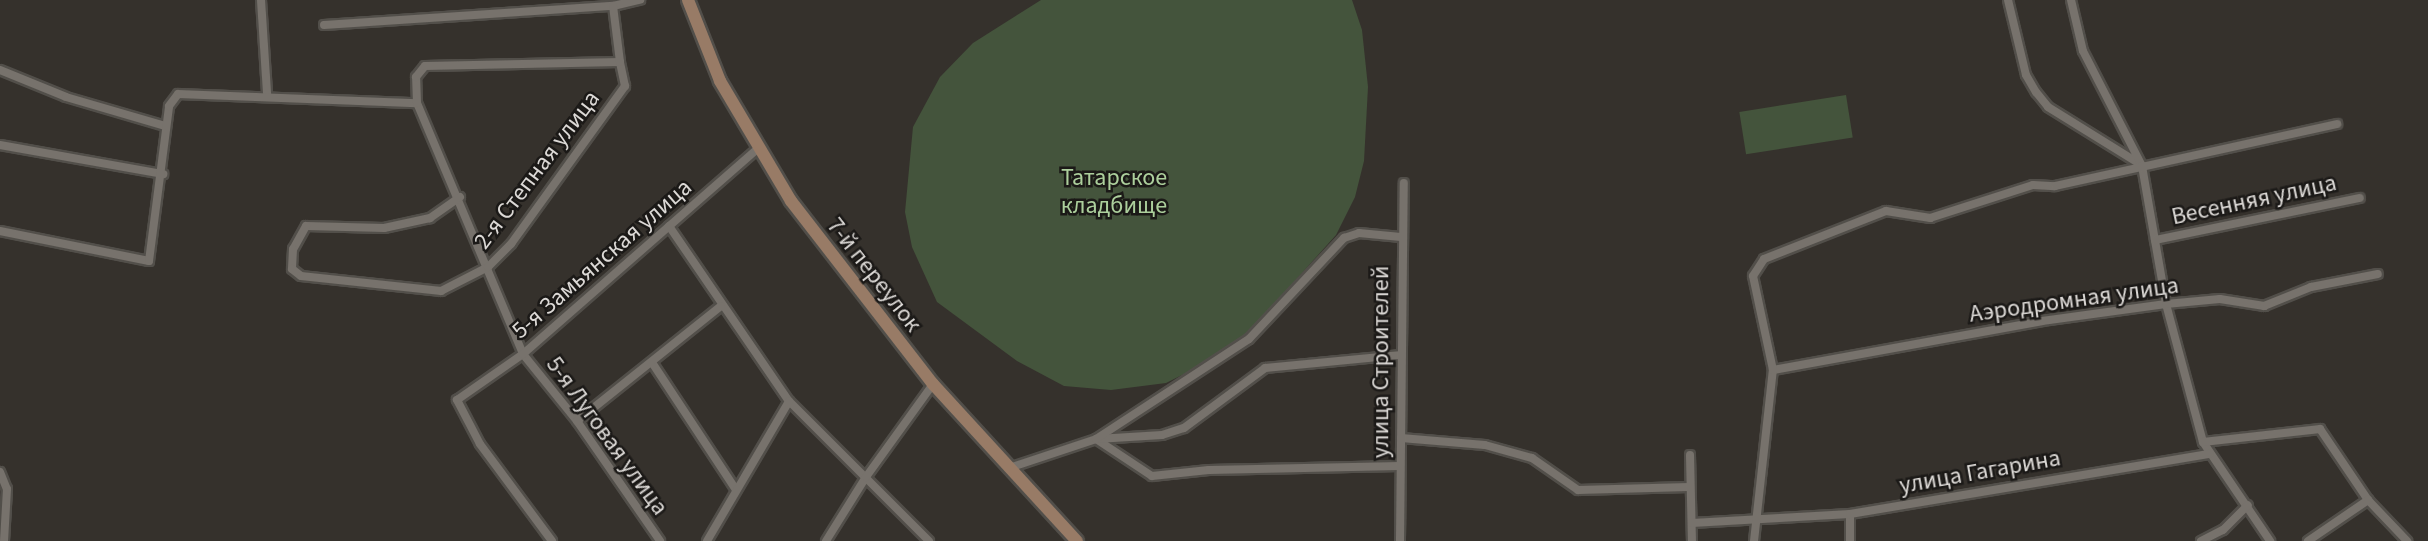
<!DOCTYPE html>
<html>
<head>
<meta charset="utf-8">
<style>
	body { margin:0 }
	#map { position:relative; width:2428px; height:541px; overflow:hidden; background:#35312c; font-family:"Source Sans 3",sans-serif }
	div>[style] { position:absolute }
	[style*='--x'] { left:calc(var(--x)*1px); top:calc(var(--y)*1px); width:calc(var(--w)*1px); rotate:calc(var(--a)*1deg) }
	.green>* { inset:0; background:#44543c; transform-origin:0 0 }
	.roads { filter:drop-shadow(2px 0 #524f4a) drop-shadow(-2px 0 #524f4a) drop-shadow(0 2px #524f4a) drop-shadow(0 -2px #524f4a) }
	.street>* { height:8px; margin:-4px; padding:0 4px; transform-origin:4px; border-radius:4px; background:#77726c }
	.secondary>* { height:12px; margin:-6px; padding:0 6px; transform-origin:6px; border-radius:6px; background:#987b66 }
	span { translate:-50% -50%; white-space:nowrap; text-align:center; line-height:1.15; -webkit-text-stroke:5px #1b1917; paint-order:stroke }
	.street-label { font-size:24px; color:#dcd9d6 }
	.park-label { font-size:24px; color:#accf9c }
</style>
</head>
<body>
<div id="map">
	<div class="green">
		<div style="clip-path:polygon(1041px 0,1352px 0,1362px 30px,1368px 87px,1364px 161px,1355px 197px,1336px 235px,1250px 331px,1206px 363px,1166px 383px,1111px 390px,1064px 386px,1017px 361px,937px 302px,912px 247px,905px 212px,913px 127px,940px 77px,973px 43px)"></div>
		<div style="left:1846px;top:95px;width:43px;height:108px;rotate:81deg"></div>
	</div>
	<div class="roads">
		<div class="street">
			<div style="--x:261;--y:0;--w:94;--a:86.3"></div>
			<div style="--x:2008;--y:0;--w:77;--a:76.5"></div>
			<div style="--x:2026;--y:75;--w:20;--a:60"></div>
			<div style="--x:2036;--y:92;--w:19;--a:51"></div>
			<div style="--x:2048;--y:107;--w:108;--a:31.8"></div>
			<div style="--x:2071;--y:0;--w:52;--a:76.8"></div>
			<div style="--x:2083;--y:51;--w:129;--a:62.8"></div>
			<div style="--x:2142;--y:166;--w:140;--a:80.1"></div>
			<div style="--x:2166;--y:304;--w:143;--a:75"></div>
			<div style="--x:2203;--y:442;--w:120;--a:55.9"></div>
			<div style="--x:324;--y:25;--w:290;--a:-3.8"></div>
			<div style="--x:613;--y:6;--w:28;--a:-13"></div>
			<div style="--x:0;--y:70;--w:71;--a:22.2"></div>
			<div style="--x:66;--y:97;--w:103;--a:16.3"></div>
			<div style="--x:417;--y:103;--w:272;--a:67.1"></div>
			<div style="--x:523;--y:354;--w:86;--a:51.1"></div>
			<div style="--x:577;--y:421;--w:146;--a:55.3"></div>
			<div style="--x:0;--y:145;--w:166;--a:10.1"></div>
			<div style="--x:460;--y:197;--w:37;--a:145"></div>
			<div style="--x:430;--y:218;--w:47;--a:167.7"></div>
			<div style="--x:384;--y:228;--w:78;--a:-178.5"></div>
			<div style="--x:306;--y:226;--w:26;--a:119"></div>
			<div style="--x:293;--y:249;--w:20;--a:93"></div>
			<div style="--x:292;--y:269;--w:11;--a:38"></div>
			<div style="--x:301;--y:276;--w:141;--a:6.1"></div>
			<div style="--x:441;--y:291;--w:53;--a:-27.1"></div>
			<div style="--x:488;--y:267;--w:33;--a:-45"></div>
			<div style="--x:511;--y:244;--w:195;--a:-54.2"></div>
			<div style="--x:625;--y:86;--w:25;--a:-102"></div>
			<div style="--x:669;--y:226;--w:212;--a:55.6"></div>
			<div style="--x:789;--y:401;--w:198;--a:45"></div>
			<div style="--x:0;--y:231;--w:152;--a:11.4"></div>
			<div style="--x:149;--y:261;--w:156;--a:-82.6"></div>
			<div style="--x:169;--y:106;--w:15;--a:-53"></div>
			<div style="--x:178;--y:94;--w:239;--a:2.2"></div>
			<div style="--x:417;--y:103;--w:26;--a:-92"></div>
			<div style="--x:416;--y:77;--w:14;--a:-51"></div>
			<div style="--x:425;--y:66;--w:195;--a:-1.2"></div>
			<div style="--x:620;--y:62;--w:56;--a:-97.1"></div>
			<div style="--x:2155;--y:240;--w:209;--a:-11.6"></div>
			<div style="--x:653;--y:364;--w:151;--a:56.6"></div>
			<div style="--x:1773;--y:370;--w:273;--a:-10.3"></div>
			<div style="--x:2042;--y:321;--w:125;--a:-7.8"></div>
			<div style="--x:2166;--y:304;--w:54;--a:-5.3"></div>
			<div style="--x:2220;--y:299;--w:45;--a:9"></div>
			<div style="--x:2264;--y:306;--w:51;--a:-22"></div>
			<div style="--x:2311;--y:287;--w:68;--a:-11"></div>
			<div style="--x:577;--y:421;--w:184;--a:-38.6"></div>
			<div style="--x:1401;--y:438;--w:84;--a:4.8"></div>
			<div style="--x:1485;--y:445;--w:49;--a:15.5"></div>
			<div style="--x:1532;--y:458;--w:56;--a:34.8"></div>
			<div style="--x:1578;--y:490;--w:111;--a:-1.5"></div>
			<div style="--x:1096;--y:439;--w:67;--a:33.5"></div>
			<div style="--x:1152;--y:476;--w:57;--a:-6"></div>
			<div style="--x:1209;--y:470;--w:191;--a:-1.2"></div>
			<div style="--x:1097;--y:439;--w:65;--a:-3.5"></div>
			<div style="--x:1162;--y:435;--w:23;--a:-18"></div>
			<div style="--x:1184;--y:428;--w:101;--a:-36.5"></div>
			<div style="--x:1265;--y:368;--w:137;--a:-5.5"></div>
			<div style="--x:2203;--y:442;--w:118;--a:-6.3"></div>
			<div style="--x:2320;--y:429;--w:86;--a:55.9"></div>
			<div style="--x:2368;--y:500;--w:57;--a:46.4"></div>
			<div style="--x:1690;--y:455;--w:86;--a:88.7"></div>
			<div style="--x:1009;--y:468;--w:92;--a:-18.4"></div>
			<div style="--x:1096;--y:439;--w:183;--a:-33.2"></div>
			<div style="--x:1249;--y:339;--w:139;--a:-46.8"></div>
			<div style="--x:1344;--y:238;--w:16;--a:-18"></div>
			<div style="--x:1359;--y:233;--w:42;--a:5.4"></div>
			<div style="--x:0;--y:472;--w:18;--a:68"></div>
			<div style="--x:7;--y:489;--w:52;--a:93.3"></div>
			<div style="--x:1850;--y:514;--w:27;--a:90"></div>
			<div style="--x:1692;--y:523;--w:158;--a:-3.3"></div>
			<div style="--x:1850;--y:514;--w:365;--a:-9.5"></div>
			<div style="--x:552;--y:541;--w:121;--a:-126.6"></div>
			<div style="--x:480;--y:444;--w:50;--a:-117.6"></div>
			<div style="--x:457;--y:400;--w:80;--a:-34.9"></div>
			<div style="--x:523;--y:354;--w:311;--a:-41.2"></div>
			<div style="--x:707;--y:541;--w:162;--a:-59.6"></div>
			<div style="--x:826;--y:541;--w:75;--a:-58"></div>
			<div style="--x:866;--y:477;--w:115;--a:-54.2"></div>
			<div style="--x:1400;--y:541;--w:358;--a:-89.4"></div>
			<div style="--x:1754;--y:541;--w:172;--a:-83.7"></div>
			<div style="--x:1773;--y:370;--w:96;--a:-102"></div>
			<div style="--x:1753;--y:276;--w:20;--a:-57"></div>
			<div style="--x:1764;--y:259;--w:131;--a:-21.5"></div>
			<div style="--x:1886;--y:211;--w:45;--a:9"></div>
			<div style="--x:1930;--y:218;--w:108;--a:-17.8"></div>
			<div style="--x:2033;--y:185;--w:22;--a:3"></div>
			<div style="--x:2055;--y:186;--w:289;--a:-12.4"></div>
			<div style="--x:2201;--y:541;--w:25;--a:-27"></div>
			<div style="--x:2223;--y:530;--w:35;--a:-45"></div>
			<div style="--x:2308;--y:541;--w:73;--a:-34.3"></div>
		</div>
		<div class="secondary">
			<div style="--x:688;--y:0;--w:87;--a:68.4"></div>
			<div style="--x:720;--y:81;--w:139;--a:59.4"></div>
			<div style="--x:791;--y:201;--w:232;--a:52.2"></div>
			<div style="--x:933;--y:384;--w:213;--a:47.5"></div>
		</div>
	</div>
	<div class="street-label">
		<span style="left:537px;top:170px;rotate:-53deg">2-я Степная улица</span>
		<span style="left:2254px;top:200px;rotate:-12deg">Весенняя улица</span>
		<span style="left:602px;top:259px;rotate:-41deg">5-я Замьянская улица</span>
		<span style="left:874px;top:275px;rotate:52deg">7-й переулок</span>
		<span style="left:2074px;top:300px;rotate:-8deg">Аэродромная улица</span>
		<span style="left:1381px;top:362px;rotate:-90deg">улица Строителей</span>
		<span style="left:607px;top:436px;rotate:54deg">5-я Луговая улица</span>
		<span style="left:1980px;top:472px;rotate:-10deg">улица Гагарина</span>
	</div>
	<div class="park-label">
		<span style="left:1114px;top:192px">Татарское<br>кладбище</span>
	</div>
</div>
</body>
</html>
